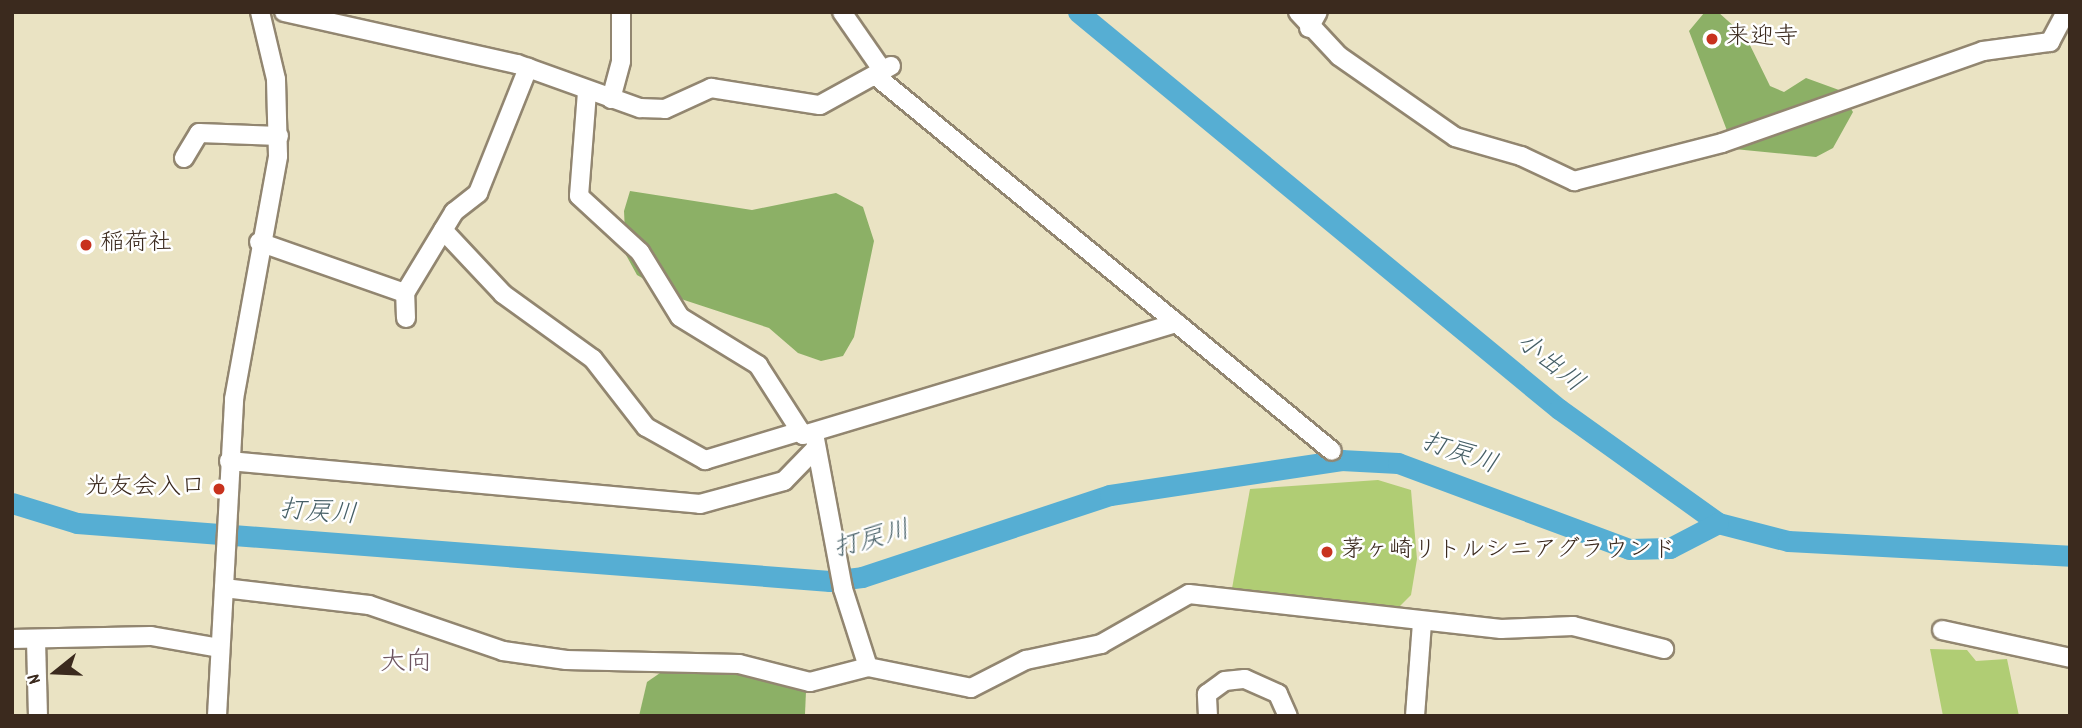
<!DOCTYPE html>
<html>
<head>
<meta charset="utf-8">
<style>
	body { margin:0 }
	#map { position:relative; width:2082px; height:728px; overflow:hidden; background:#eae3c3; font-family:Dekko,"Klee One",sans-serif }
	div>[style] { position:absolute }
	[style*='--x'] { left:calc(var(--x)*1px); top:calc(var(--y)*1px); width:calc(var(--w)*1px); rotate:calc(var(--a)*1deg) }
	.green>* { inset:0; background:#b0cd74 }
	.forest>* { inset:0; background:#8cb066 }
	.river>* { height:21px; margin:-10.5px; padding:0 10.5px; transform-origin:10.5px; border-radius:10.5px; background:#56aed3 }
	.roads { filter:drop-shadow(2px 0 #928670) drop-shadow(-2px 0 #928670) drop-shadow(0 2px #928670) drop-shadow(0 -2px #928670) }
	.minor>* { height:18px; margin:-9px; padding:0 9px; transform-origin:9px; border-radius:9px; background:#fff }
	.dots>* { width:19px; height:19px; translate:-50% -50%; box-sizing:border-box; border:4px solid #fff; border-radius:50% }
	span { translate:-50% -50%; white-space:nowrap; text-align:center; line-height:1.15; -webkit-text-stroke:5px #fff; paint-order:stroke }
	.poi-label { font-size:24px; color:#3b2a1e }
	.left { translate:0 -50%; text-align:left }
	.right { translate:-100% -50%; text-align:right }
	.water-label { font-size:26px; color:#465f66; font-style:italic }
	.neighbourhood-label { font-size:26px; color:#6e5661 }
	.frame { position:absolute; inset:0; border:14px solid #3b2a1e; pointer-events:none }
	.north { position:absolute; left:21px; top:637px; width:70px; height:70px; -webkit-text-stroke:5px #fff; paint-order:stroke; rotate:252deg; font-size:19px; font-weight:700; line-height:28px; text-align:center; color:#3b2a1e }
	.north::after { content:''; display:block; margin:auto; width:24px; height:32px; background:#3b2a1e; clip-path:polygon(50% 0,100% 100%,50% 72%,0 100%) }
</style>
</head>
<body>
<div id="map">
	<div class="green">
		<div style="clip-path:polygon(1378px 480px,1411px 490px,1417px 559px,1411px 595px,1399px 607px,1231px 594px,1250px 489px)"></div>
		<div style="clip-path:polygon(1930px 649px,1967px 650px,1976px 661px,2007px 659px,2019px 716px,1943px 716px)"></div>
	</div>
	<div class="forest">
		<div style="clip-path:polygon(1718px 12px,1746px 37px,1770px 86px,1784px 92px,1806px 78px,1839px 90px,1853px 112px,1833px 148px,1816px 157px,1734px 149px,1689px 31px,1704px 13px)"></div>
		<div style="clip-path:polygon(630px 191px,752px 210px,836px 193px,863px 207px,874px 241px,854px 337px,843px 356px,821px 361px,798px 353px,769px 328px,675px 297px,637px 275px,626px 255px,624px 211px)"></div>
		<div style="clip-path:polygon(729px 669px,798px 680px,806px 691px,805px 714px,639px 716px,647px 682px,660px 673px)"></div>
	</div>
	<div class="river">
		<div style="--x:1078;--y:12;--w:624;--a:39.54"></div>
		<div style="--x:1559;--y:409;--w:196;--a:35.6"></div>
		<div style="--x:1718;--y:523;--w:72;--a:14.4"></div>
		<div style="--x:1788;--y:541;--w:282;--a:3"></div>
		<div style="--x:12;--y:503;--w:68;--a:17.1"></div>
		<div style="--x:77;--y:523;--w:755;--a:4.4"></div>
		<div style="--x:830;--y:581;--w:32;--a:-7"></div>
		<div style="--x:862;--y:577;--w:261;--a:-18.3"></div>
		<div style="--x:1110;--y:495;--w:234;--a:-8.6"></div>
		<div style="--x:1341;--y:460;--w:57;--a:3"></div>
		<div style="--x:1398;--y:463;--w:246;--a:20.4"></div>
		<div style="--x:1629;--y:549;--w:41;--a:-1.4"></div>
		<div style="--x:1670;--y:548;--w:54;--a:-27.5"></div>
	</div>
	<div class="roads">
		<div class="minor">
			<div style="--x:284;--y:12;--w:239;--a:12.6"></div>
			<div style="--x:517;--y:64;--w:131;--a:19.7"></div>
			<div style="--x:640;--y:108;--w:25;--a:2"></div>
			<div style="--x:665;--y:109;--w:51;--a:-24.5"></div>
			<div style="--x:711;--y:88;--w:110;--a:8.9"></div>
			<div style="--x:820;--y:105;--w:81;--a:-28.8"></div>
			<div style="--x:842;--y:12;--w:72;--a:55.2"></div>
			<div style="--x:1298;--y:12;--w:60;--a:47"></div>
			<div style="--x:1339;--y:56;--w:141;--a:34.9"></div>
			<div style="--x:1455;--y:137;--w:69;--a:16.1"></div>
			<div style="--x:1521;--y:156;--w:59;--a:25.3"></div>
			<div style="--x:1574;--y:181;--w:153;--a:-14.4"></div>
			<div style="--x:1722;--y:143;--w:277;--a:-19.4"></div>
			<div style="--x:1983;--y:51;--w:68;--a:-7.7"></div>
			<div style="--x:2050;--y:42;--w:34;--a:-62"></div>
			<div style="--x:1309;--y:28;--w:18;--a:-61"></div>
			<div style="--x:876;--y:76;--w:590;--a:39.43"></div>
			<div style="--x:587;--y:92;--w:104;--a:94.4"></div>
			<div style="--x:579;--y:196;--w:83;--a:42.6"></div>
			<div style="--x:640;--y:252;--w:76;--a:58.4"></div>
			<div style="--x:680;--y:317;--w:92;--a:31.6"></div>
			<div style="--x:758;--y:365;--w:83;--a:57.3"></div>
			<div style="--x:803;--y:435;--w:390;--a:-16.7"></div>
			<div style="--x:611;--y:99;--w:39;--a:-75"></div>
			<div style="--x:621;--y:61;--w:49;--a:-90"></div>
			<div style="--x:184;--y:158;--w:29;--a:-59"></div>
			<div style="--x:199;--y:133;--w:80;--a:2.1"></div>
			<div style="--x:443;--y:230;--w:88;--a:46.8"></div>
			<div style="--x:503;--y:294;--w:111;--a:35.8"></div>
			<div style="--x:593;--y:359;--w:86;--a:52.1"></div>
			<div style="--x:646;--y:427;--w:68;--a:29.2"></div>
			<div style="--x:705;--y:460;--w:100;--a:-16.8"></div>
			<div style="--x:259;--y:242;--w:155;--a:19.3"></div>
			<div style="--x:406;--y:318;--w:25;--a:-92"></div>
			<div style="--x:405;--y:293;--w:95;--a:-58.8"></div>
			<div style="--x:454;--y:212;--w:31;--a:-38"></div>
			<div style="--x:478;--y:193;--w:135;--a:-68.2"></div>
			<div style="--x:815;--y:439;--w:153;--a:79.4"></div>
			<div style="--x:843;--y:589;--w:82;--a:72.2"></div>
			<div style="--x:229;--y:461;--w:473;--a:5.2"></div>
			<div style="--x:700;--y:504;--w:87;--a:-15.3"></div>
			<div style="--x:784;--y:481;--w:46;--a:-45.9"></div>
			<div style="--x:224;--y:588;--w:146;--a:6.7"></div>
			<div style="--x:369;--y:605;--w:142;--a:18.9"></div>
			<div style="--x:503;--y:651;--w:64;--a:8.1"></div>
			<div style="--x:566;--y:660;--w:173;--a:1.3"></div>
			<div style="--x:739;--y:664;--w:73;--a:14.2"></div>
			<div style="--x:810;--y:682;--w:60;--a:-14.5"></div>
			<div style="--x:868;--y:667;--w:105;--a:11.5"></div>
			<div style="--x:971;--y:688;--w:62;--a:-27"></div>
			<div style="--x:1026;--y:660;--w:77;--a:-12"></div>
			<div style="--x:1101;--y:644;--w:101;--a:-29.6"></div>
			<div style="--x:1189;--y:594;--w:314;--a:6.4"></div>
			<div style="--x:1501;--y:629;--w:72;--a:-2.4"></div>
			<div style="--x:1573;--y:626;--w:94;--a:14.2"></div>
			<div style="--x:1942;--y:630;--w:131;--a:12.3"></div>
			<div style="--x:12;--y:639;--w:139;--a:-1.2"></div>
			<div style="--x:151;--y:636;--w:69;--a:10"></div>
			<div style="--x:36;--y:640;--w:76;--a:88.5"></div>
			<div style="--x:217;--y:716;--w:317;--a:-86.9"></div>
			<div style="--x:234;--y:399;--w:247;--a:-79.7"></div>
			<div style="--x:278;--y:156;--w:77;--a:-91.5"></div>
			<div style="--x:276;--y:79;--w:69;--a:-103.4"></div>
			<div style="--x:1208;--y:716;--w:22;--a:-93"></div>
			<div style="--x:1207;--y:694;--w:22;--a:-36"></div>
			<div style="--x:1225;--y:681;--w:20;--a:-6"></div>
			<div style="--x:1245;--y:679;--w:36;--a:24"></div>
			<div style="--x:1278;--y:694;--w:24;--a:66"></div>
			<div style="--x:1415;--y:716;--w:94;--a:-85.7"></div>
		</div>
	</div>
	<div class="dots">
		<div style="left:1712px;top:39px;background:#c8321e"></div>
		<div style="left:86px;top:245px;background:#c8321e"></div>
		<div style="left:219px;top:489px;background:#c8321e"></div>
		<div style="left:1327px;top:552px;background:#c8321e"></div>
	</div>
	<div class="poi-label">
		<span class="left" style="left:1726px;top:39px">来迎寺</span>
		<span class="left" style="left:100px;top:245px">稲荷社</span>
		<span class="right" style="left:205px;top:489px">光友会入口</span>
		<span class="left" style="left:1341px;top:552px">茅ヶ崎リトルシニアグラウンド</span>
	</div>
	<div class="water-label">
		<span style="left:1549px;top:364px;rotate:39deg">小出川</span>
		<span style="left:1459px;top:455px;rotate:19deg">打戻川</span>
		<span style="left:318px;top:514px;rotate:4deg">打戻川</span>
		<span style="left:872px;top:541px;rotate:-15deg">打戻川</span>
	</div>
	<div class="neighbourhood-label">
		<span style="left:406px;top:664px">大向</span>
	</div>
	<div class="frame"></div>
	<div class="north">N</div>
</div>
</body>
</html>
